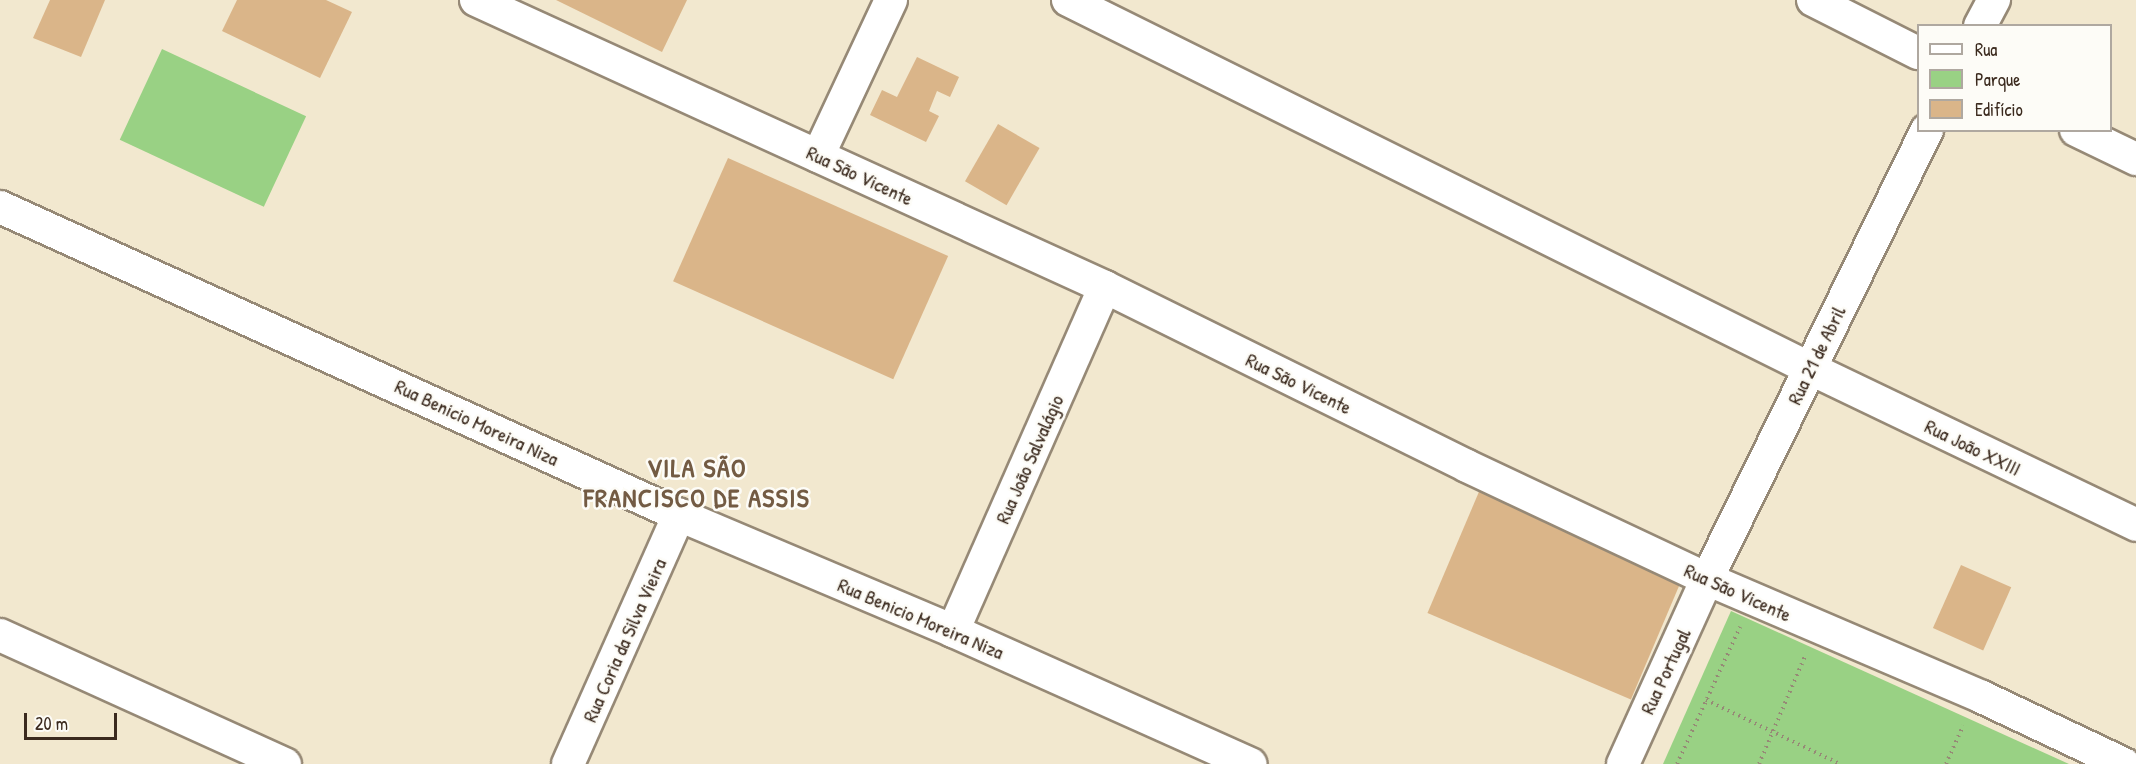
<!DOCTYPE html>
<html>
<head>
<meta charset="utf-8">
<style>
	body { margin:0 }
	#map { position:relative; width:2136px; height:764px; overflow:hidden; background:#f2e8cf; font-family:"Patrick Hand",sans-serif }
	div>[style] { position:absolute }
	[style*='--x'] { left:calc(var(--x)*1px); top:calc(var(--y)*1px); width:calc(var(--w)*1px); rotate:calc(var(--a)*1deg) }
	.green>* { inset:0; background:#99d184; transform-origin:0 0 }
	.building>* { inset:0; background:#dab589; transform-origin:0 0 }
	.path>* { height:4px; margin-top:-2px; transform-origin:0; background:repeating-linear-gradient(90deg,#968976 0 1.5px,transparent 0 6px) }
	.roads { filter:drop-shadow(2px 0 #968976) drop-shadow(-2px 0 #968976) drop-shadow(0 2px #968976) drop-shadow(0 -2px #968976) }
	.street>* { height:32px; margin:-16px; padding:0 16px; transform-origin:16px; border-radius:16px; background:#fff }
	span { translate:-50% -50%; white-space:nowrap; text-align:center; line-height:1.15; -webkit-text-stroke:5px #fdfcf7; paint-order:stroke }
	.street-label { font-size:20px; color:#3b2a1e }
	.district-label { font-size:26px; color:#735b43; font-weight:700; letter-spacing:1.5px }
	.legend { position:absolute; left:1917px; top:24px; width:195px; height:108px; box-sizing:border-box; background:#fdfcf7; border:2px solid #afa8a0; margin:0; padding:8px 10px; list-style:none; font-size:18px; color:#3b2a1e }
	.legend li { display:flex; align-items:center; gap:12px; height:30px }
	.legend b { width:30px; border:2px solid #afa8a0 }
	.scale { position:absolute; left:24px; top:713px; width:93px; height:27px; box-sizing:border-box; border:3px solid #3b2a1e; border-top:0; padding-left:8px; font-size:18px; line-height:21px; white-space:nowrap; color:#3b2a1e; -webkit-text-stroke:4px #fdfcf7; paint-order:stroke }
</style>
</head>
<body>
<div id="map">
	<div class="green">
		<div style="left:162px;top:49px;width:159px;height:100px;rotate:25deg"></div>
		<div style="clip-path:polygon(1731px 611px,2069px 764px,1663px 764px)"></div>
	</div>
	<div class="building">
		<div style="clip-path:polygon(50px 0,105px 0,81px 57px,33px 38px)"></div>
		<div style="clip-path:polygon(237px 0,326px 0,352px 12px,320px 78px,222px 31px)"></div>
		<div style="clip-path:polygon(556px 0,687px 0,662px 52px)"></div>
		<div style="clip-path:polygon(917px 57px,959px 77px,950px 97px,937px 91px,929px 111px,939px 116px,926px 142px,870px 115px,882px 90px,897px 97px)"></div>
		<div style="left:998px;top:124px;width:48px;height:66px;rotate:30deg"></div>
		<div style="left:728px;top:158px;width:241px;height:135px;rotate:24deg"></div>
		<div style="left:1481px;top:487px;width:221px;height:137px;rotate:23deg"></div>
		<div style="left:1961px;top:565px;width:55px;height:69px;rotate:24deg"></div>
	</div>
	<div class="path">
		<div style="--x:1706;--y:700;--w:148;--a:25.5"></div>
		<div style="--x:1677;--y:764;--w:151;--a:-65.3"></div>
		<div style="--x:1759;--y:764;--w:117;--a:-66.9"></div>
		<div style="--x:1946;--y:764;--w:42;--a:-65.9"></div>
	</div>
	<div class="roads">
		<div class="street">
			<div style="--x:476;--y:0;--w:691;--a:24.53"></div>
			<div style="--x:1105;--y:287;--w:404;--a:26.3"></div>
			<div style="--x:1467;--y:466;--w:265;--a:25.2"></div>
			<div style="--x:1707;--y:579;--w:299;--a:23.2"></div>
			<div style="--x:1982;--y:697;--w:157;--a:25.3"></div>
			<div style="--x:1068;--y:0;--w:827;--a:26.41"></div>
			<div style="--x:1809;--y:368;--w:363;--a:25.6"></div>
			<div style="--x:1813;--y:0;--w:118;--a:26.8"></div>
			<div style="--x:1980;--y:26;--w:30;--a:-62"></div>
			<div style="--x:2076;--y:130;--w:67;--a:25.8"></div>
			<div style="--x:818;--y:156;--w:172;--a:-64.9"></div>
			<div style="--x:0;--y:207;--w:746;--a:24.4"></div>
			<div style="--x:679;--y:515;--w:298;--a:22.9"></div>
			<div style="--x:953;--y:631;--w:326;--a:24.1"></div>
			<div style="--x:953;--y:631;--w:376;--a:-66.2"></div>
			<div style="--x:0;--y:635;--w:313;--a:24.4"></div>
			<div style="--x:568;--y:764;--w:273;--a:-66"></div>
			<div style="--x:1623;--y:764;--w:203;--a:-65.6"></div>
			<div style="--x:1707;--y:579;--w:500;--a:-63.9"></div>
		</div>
	</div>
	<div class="street-label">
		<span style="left:860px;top:175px;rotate:25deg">Rua São Vicente</span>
		<span style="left:1816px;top:355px;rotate:-64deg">Rua 21 de Abril</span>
		<span style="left:1299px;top:383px;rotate:26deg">Rua São Vicente</span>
		<span style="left:477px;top:422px;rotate:25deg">Rua Benicio Moreira Niza</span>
		<span style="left:1973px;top:447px;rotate:26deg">Rua João XXIII</span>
		<span style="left:1029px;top:459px;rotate:-66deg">Rua João Salvalágio</span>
		<span style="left:1738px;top:592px;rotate:24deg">Rua São Vicente</span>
		<span style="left:921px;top:618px;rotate:23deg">Rua Benicio Moreira Niza</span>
		<span style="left:624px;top:640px;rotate:-66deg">Rua Coria da Silva Vieira</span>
		<span style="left:1665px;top:671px;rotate:-65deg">Rua Portugal</span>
	</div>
	<div class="district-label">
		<span style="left:697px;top:483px">VILA SÃO<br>FRANCISCO DE ASSIS</span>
	</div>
	<ul class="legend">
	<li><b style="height:8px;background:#fff"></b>Rua</li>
	<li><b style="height:16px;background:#99d184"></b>Parque</li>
	<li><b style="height:16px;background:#dab589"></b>Edifício</li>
	</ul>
	<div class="scale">20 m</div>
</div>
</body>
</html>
